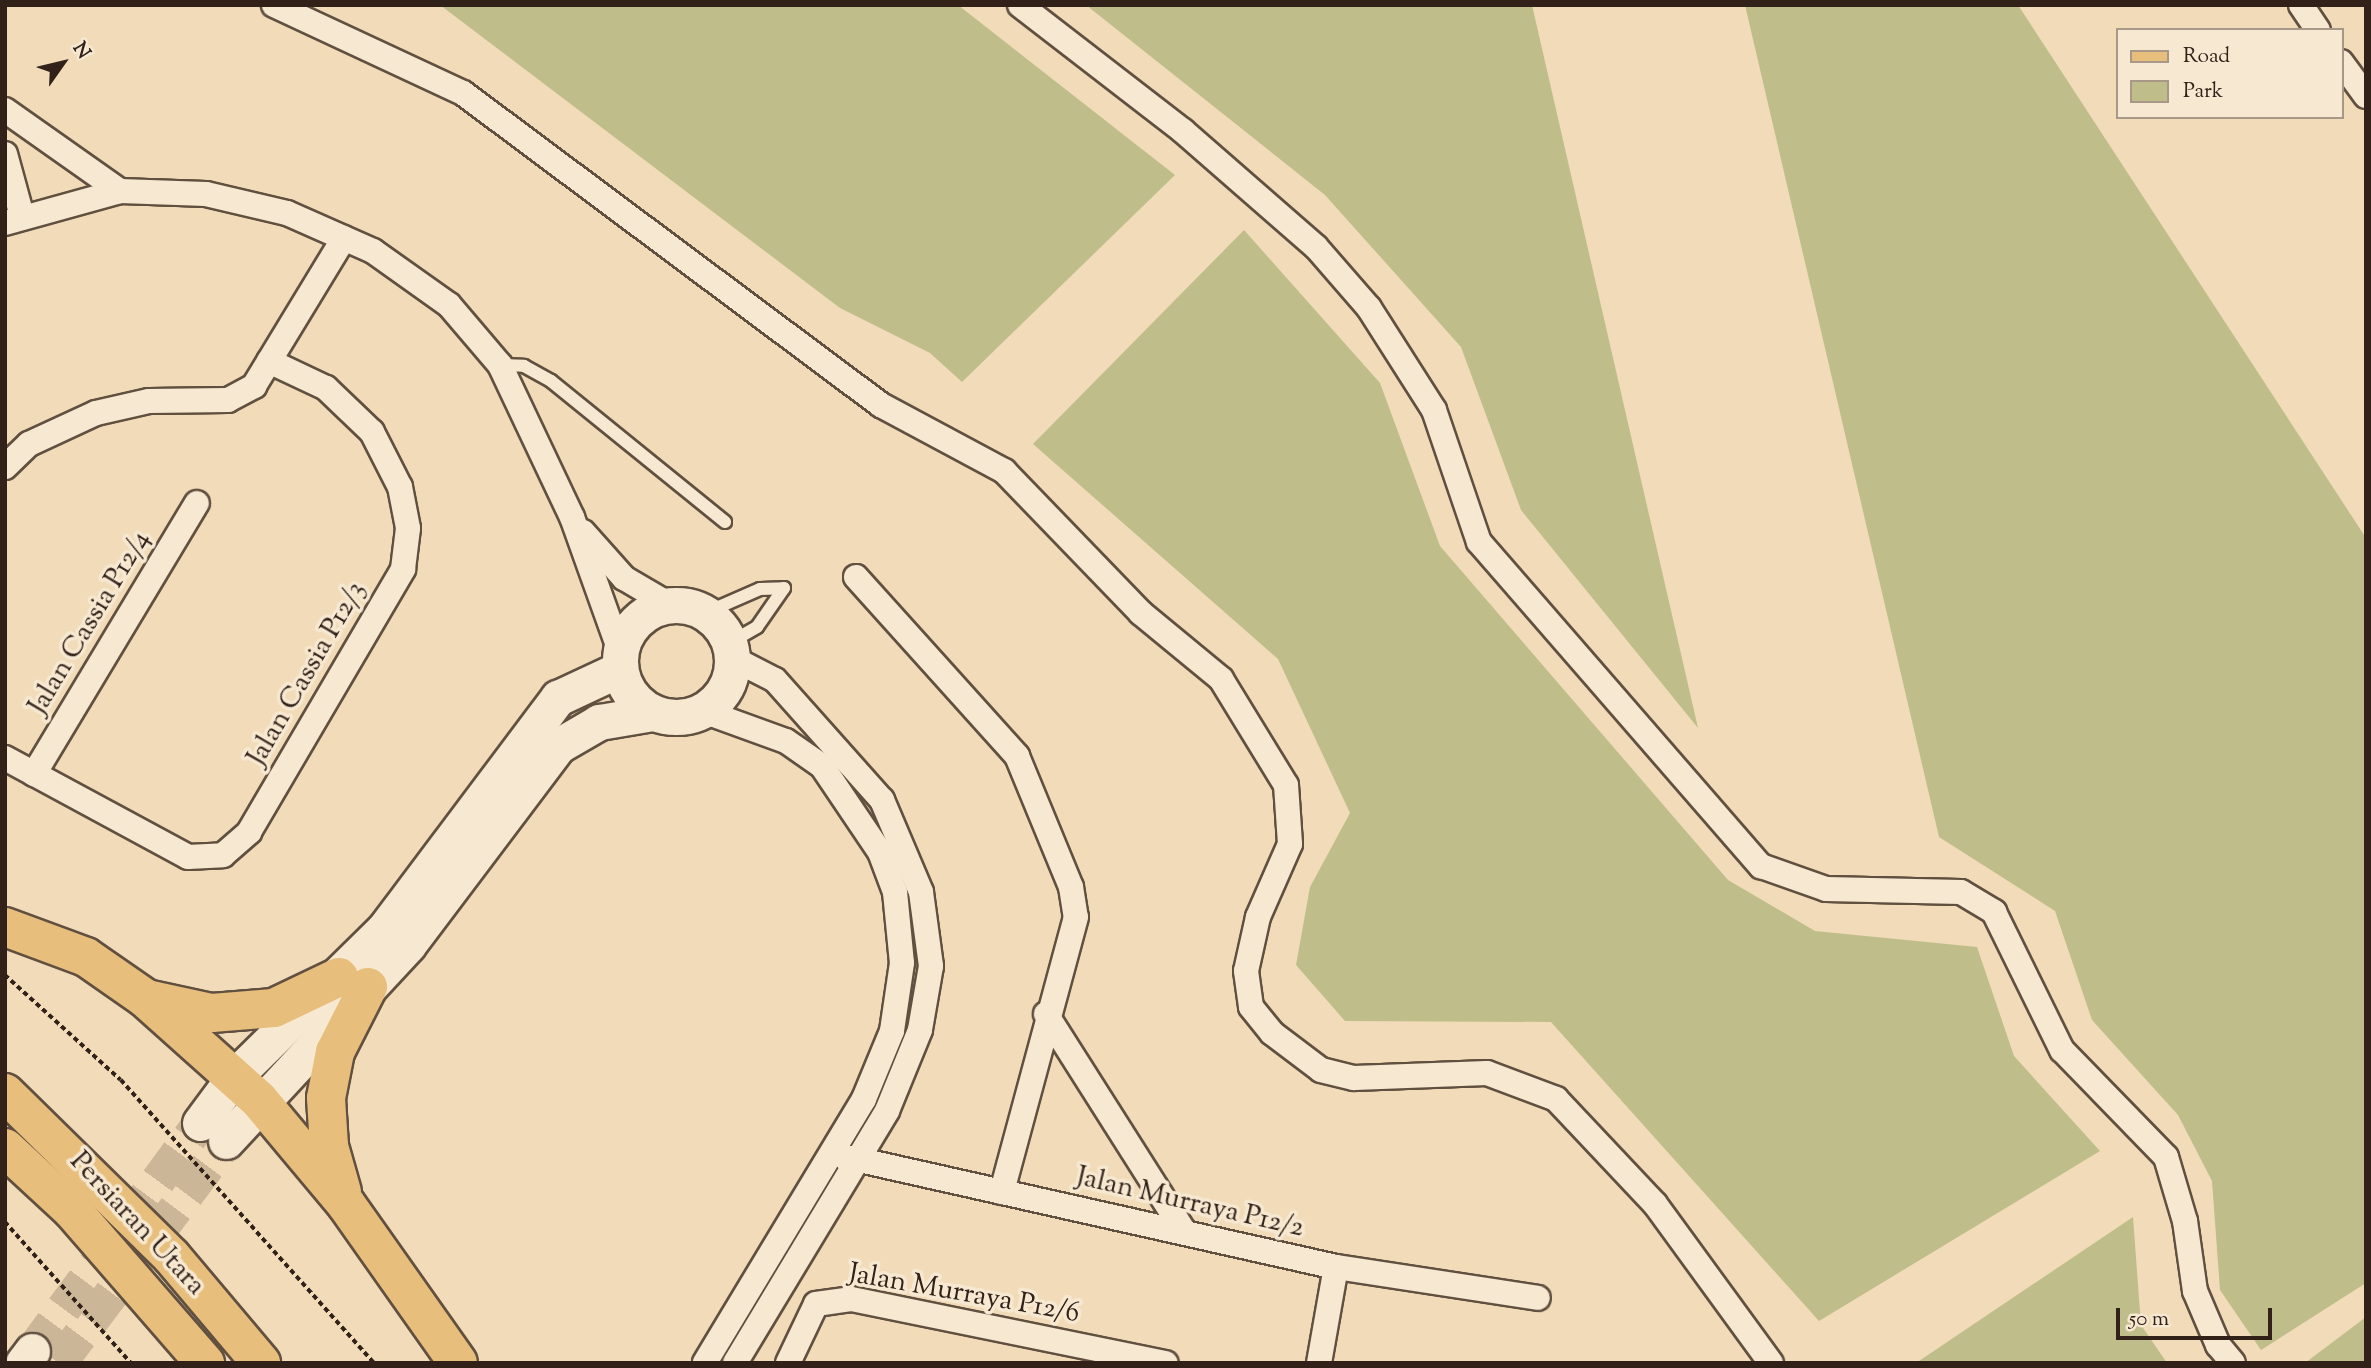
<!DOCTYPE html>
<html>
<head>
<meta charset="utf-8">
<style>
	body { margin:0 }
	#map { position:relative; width:2371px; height:1368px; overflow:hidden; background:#f1dbb8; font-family:"Sorts Mill Goudy",serif }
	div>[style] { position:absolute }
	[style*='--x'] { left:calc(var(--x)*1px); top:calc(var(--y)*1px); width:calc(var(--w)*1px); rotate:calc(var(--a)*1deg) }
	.green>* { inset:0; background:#bfbe8b }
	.secondary-tunnel>* { height:35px; margin-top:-17.5px; transform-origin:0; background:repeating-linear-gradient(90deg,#cbb698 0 35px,transparent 0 53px) }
	.path>* { height:3.5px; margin-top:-1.75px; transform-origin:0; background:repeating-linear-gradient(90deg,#312118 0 5px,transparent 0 8.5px) }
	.roads { filter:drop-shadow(2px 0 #615040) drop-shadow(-2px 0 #615040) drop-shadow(0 2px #615040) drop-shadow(0 -2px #615040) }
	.lane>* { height:12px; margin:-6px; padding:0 6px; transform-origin:6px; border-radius:6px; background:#f6e8d1 }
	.street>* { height:24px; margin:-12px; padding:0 12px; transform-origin:12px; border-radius:12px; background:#f6e8d1 }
	.secondary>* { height:35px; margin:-17.5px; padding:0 17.5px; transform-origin:17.5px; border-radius:17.5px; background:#f6e8d1 }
	.secondary>.ring { margin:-17.5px; padding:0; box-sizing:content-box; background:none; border:35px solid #f6e8d1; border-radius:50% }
	.primary>* { height:38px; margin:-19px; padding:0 19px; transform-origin:19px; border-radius:19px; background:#e8be7c }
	span { translate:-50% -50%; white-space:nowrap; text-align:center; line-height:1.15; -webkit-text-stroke:7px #f6e8d1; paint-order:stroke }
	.street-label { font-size:28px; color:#312118 }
	.frame { position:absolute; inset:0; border:7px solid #312118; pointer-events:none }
	.legend { position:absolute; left:2116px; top:28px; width:228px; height:91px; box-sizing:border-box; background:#f6e8d1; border:2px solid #a79887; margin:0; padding:9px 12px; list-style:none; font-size:21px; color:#312118 }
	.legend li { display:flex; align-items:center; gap:14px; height:35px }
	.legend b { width:35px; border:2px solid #a79887 }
	.north { position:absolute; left:28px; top:28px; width:70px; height:70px; -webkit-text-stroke:5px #f6e8d1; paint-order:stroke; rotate:56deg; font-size:19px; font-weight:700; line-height:28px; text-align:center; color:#312118 }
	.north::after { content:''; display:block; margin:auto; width:24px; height:32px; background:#312118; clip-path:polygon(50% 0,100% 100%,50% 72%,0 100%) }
	.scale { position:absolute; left:2116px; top:1308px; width:156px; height:32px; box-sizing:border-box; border:4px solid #312118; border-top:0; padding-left:9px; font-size:21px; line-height:24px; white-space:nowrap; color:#312118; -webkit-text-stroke:5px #f6e8d1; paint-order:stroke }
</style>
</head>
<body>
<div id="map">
	<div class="green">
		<div style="clip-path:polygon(440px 5px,958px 5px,1175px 175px,962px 382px,930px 353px,840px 308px)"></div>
		<div style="clip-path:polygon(1086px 5px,1532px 5px,1698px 728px,1521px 510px,1461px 347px,1325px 195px)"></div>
		<div style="clip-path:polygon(1745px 5px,2018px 5px,2366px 538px,2366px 1283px,2261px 1350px,2220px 1290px,2212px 1181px,2178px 1115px,2092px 1020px,2055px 911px,1939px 837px)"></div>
		<div style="clip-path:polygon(1244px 230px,1380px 383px,1440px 546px,1728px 880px,1815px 931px,1977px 947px,2014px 1056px,2100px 1151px,1819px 1321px,1551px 1022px,1345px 1021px,1296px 965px,1310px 887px,1350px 813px,1278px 659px,1033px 444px)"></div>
		<div style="clip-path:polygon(2133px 1217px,2141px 1325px,2167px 1363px,1916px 1363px)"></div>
		<div style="clip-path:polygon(2366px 1317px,2366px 1363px,2305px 1363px)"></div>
	</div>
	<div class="secondary-tunnel">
		<div style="--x:32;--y:1351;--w:283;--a:-53.6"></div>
		<div style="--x:59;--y:1363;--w:278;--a:-53"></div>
	</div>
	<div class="path">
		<div style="--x:5;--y:975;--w:156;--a:42.2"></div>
		<div style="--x:121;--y:1080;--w:380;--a:48.2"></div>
		<div style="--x:5;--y:1222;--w:189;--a:48.2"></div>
	</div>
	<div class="roads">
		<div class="lane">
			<div style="--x:500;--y:365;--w:24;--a:2"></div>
			<div style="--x:524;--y:366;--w:31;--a:29"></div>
			<div style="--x:551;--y:381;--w:224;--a:39"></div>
			<div style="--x:705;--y:613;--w:60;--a:-23.6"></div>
			<div style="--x:760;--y:589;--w:24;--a:-2"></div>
			<div style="--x:784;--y:588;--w:47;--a:124.7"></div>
			<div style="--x:757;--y:627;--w:32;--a:150"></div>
		</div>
		<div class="street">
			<div style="--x:274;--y:5;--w:208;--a:25"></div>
			<div style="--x:463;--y:93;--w:522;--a:36.74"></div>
			<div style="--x:881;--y:405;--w:140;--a:28.2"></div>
			<div style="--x:1004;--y:471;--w:197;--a:46"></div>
			<div style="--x:1141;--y:613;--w:104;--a:39.5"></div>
			<div style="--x:1221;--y:679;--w:124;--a:58.5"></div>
			<div style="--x:1286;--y:785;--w:59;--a:86.1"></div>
			<div style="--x:1290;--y:844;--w:80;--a:113.7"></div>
			<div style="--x:1258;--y:917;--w:55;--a:102.5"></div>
			<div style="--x:1246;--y:971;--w:36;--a:82"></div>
			<div style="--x:1251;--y:1007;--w:33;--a:51"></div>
			<div style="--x:1272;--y:1033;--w:61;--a:37.1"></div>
			<div style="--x:1321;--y:1070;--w:34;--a:14"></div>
			<div style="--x:1354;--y:1078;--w:133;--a:-2.2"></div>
			<div style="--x:1487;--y:1073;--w:74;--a:20.6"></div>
			<div style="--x:1556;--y:1099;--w:144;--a:46.7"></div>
			<div style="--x:1655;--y:1204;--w:197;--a:53.9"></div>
			<div style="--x:1020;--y:5;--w:206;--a:37.7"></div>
			<div style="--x:1183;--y:131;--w:176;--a:41.1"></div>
			<div style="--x:1316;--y:247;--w:81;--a:49"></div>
			<div style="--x:1369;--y:308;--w:121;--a:57.5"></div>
			<div style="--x:1434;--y:410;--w:139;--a:71.2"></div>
			<div style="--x:1479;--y:542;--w:430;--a:49"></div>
			<div style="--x:1761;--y:866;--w:69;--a:19.5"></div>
			<div style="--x:1826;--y:889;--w:135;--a:1.3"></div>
			<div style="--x:1961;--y:892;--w:39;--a:31"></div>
			<div style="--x:1994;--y:912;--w:154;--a:63.8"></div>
			<div style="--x:2062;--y:1050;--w:149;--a:45.8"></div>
			<div style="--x:2166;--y:1157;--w:67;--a:73.5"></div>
			<div style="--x:2185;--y:1221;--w:71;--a:81.9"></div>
			<div style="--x:2195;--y:1291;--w:59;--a:66.9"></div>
			<div style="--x:2218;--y:1345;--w:23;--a:50"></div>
			<div style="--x:2301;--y:5;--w:30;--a:56"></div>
			<div style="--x:2341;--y:62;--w:42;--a:53.7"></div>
			<div style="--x:5;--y:110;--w:141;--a:35.2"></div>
			<div style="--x:5;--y:154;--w:64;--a:74.7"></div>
			<div style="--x:5;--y:223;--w:119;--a:-15.5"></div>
			<div style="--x:120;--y:191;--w:86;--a:2"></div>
			<div style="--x:206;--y:194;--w:83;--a:13.2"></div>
			<div style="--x:287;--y:213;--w:94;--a:23.8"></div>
			<div style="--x:373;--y:251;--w:93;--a:35.4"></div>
			<div style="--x:449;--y:305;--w:79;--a:49.6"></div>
			<div style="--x:500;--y:365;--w:168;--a:64.7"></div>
			<div style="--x:572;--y:517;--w:142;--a:70.3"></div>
			<div style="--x:5;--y:467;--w:33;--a:-44"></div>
			<div style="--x:29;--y:444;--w:74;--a:-24.8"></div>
			<div style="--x:96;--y:413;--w:54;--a:-12.8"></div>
			<div style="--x:149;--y:401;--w:79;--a:-0.7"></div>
			<div style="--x:228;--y:400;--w:30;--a:-28"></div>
			<div style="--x:254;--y:386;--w:173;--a:-58.7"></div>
			<div style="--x:583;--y:532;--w:62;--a:48.3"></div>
			<div style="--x:624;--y:578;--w:53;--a:30.4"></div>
			<div style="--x:856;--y:577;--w:241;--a:48"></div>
			<div style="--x:1017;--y:756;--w:142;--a:67.6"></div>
			<div style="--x:1071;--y:887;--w:30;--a:81"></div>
			<div style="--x:1076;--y:917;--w:285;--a:105.1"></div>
			<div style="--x:732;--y:658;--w:48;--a:27.1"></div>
			<div style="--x:775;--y:680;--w:161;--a:48.3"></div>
			<div style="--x:882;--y:800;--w:100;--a:67"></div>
			<div style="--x:921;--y:892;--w:75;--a:82.3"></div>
			<div style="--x:931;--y:966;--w:65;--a:99.8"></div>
			<div style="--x:920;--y:1030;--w:87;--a:112.2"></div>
			<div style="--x:887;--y:1111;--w:294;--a:121.1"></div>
			<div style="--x:703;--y:711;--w:88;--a:19.9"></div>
			<div style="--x:786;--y:741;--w:44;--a:34.8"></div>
			<div style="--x:822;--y:766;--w:104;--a:56"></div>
			<div style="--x:880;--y:852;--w:43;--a:69.4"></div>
			<div style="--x:895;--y:892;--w:71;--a:84.4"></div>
			<div style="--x:902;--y:963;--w:69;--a:98.4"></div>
			<div style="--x:892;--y:1031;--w:74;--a:112.4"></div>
			<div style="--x:864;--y:1099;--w:308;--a:121.1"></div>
			<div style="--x:5;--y:758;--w:208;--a:28.4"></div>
			<div style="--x:188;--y:857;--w:35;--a:-3"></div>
			<div style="--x:223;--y:855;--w:35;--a:-41"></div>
			<div style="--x:249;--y:832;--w:305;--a:-59.6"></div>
			<div style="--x:403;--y:569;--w:41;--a:-83"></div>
			<div style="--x:408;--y:528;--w:42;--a:-101"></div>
			<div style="--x:400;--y:487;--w:62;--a:-117"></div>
			<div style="--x:372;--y:432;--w:64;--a:-136.3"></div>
			<div style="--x:326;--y:388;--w:63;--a:-154.7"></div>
			<div style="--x:34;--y:774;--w:316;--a:-59"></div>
			<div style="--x:1046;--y:1014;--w:256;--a:57.6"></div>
			<div style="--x:842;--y:1156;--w:506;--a:12.66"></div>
			<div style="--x:1336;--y:1267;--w:204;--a:8.7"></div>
			<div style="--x:788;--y:1363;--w:65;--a:-64.6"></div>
			<div style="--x:816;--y:1304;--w:35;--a:-8"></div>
			<div style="--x:851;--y:1299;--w:321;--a:11.5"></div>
			<div style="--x:1319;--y:1363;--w:97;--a:-80"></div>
		</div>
		<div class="secondary">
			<div class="ring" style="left:620px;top:605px;width:77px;height:77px"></div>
			<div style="--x:200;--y:1123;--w:57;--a:-53.5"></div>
			<div style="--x:234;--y:1077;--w:212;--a:-44.6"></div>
			<div style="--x:385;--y:928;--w:288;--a:-53.1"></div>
			<div style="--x:558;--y:698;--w:68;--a:-25.1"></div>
			<div style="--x:226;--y:1141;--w:267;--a:-47.1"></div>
			<div style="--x:408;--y:945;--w:249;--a:-53"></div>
			<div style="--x:558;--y:746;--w:48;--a:-30.3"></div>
			<div style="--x:599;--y:722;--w:55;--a:-9.5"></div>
			<div style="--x:23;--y:1363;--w:15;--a:-53"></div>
		</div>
		<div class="primary">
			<div style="--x:5;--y:927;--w:86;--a:20.3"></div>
			<div style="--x:86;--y:957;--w:72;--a:34.8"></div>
			<div style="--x:145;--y:998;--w:153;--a:41.8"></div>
			<div style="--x:259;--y:1100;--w:136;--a:50.1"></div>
			<div style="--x:346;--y:1204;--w:194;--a:54.8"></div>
			<div style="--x:147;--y:999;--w:66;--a:12.2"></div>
			<div style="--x:212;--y:1013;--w:62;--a:-4.6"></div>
			<div style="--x:274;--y:1008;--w:72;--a:-25.5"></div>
			<div style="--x:5;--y:1093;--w:233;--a:44.5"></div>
			<div style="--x:171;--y:1256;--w:140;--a:49.9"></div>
			<div style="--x:5;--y:1148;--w:91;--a:42.8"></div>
			<div style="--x:72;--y:1210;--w:203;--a:49"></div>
			<div style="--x:342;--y:1192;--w:48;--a:-105.8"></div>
			<div style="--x:329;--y:1146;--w:48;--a:-93.6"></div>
			<div style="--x:326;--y:1098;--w:47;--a:-78.9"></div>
			<div style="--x:335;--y:1052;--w:73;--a:-63.1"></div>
		</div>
	</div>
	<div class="street-label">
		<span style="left:90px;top:623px;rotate:-59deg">Jalan Cassia P12/4</span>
		<span style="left:307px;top:674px;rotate:-60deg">Jalan Cassia P12/3</span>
		<span style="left:1190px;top:1203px;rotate:13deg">Jalan Murraya P12/2</span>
		<span style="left:137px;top:1224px;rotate:47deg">Persiaran Utara</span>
		<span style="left:964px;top:1294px;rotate:10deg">Jalan Murraya P12/6</span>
	</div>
	<div class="frame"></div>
	<ul class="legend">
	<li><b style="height:9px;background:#e8be7c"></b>Road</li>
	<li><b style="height:19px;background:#bfbe8b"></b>Park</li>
	</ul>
	<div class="north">N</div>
	<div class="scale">50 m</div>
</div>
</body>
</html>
